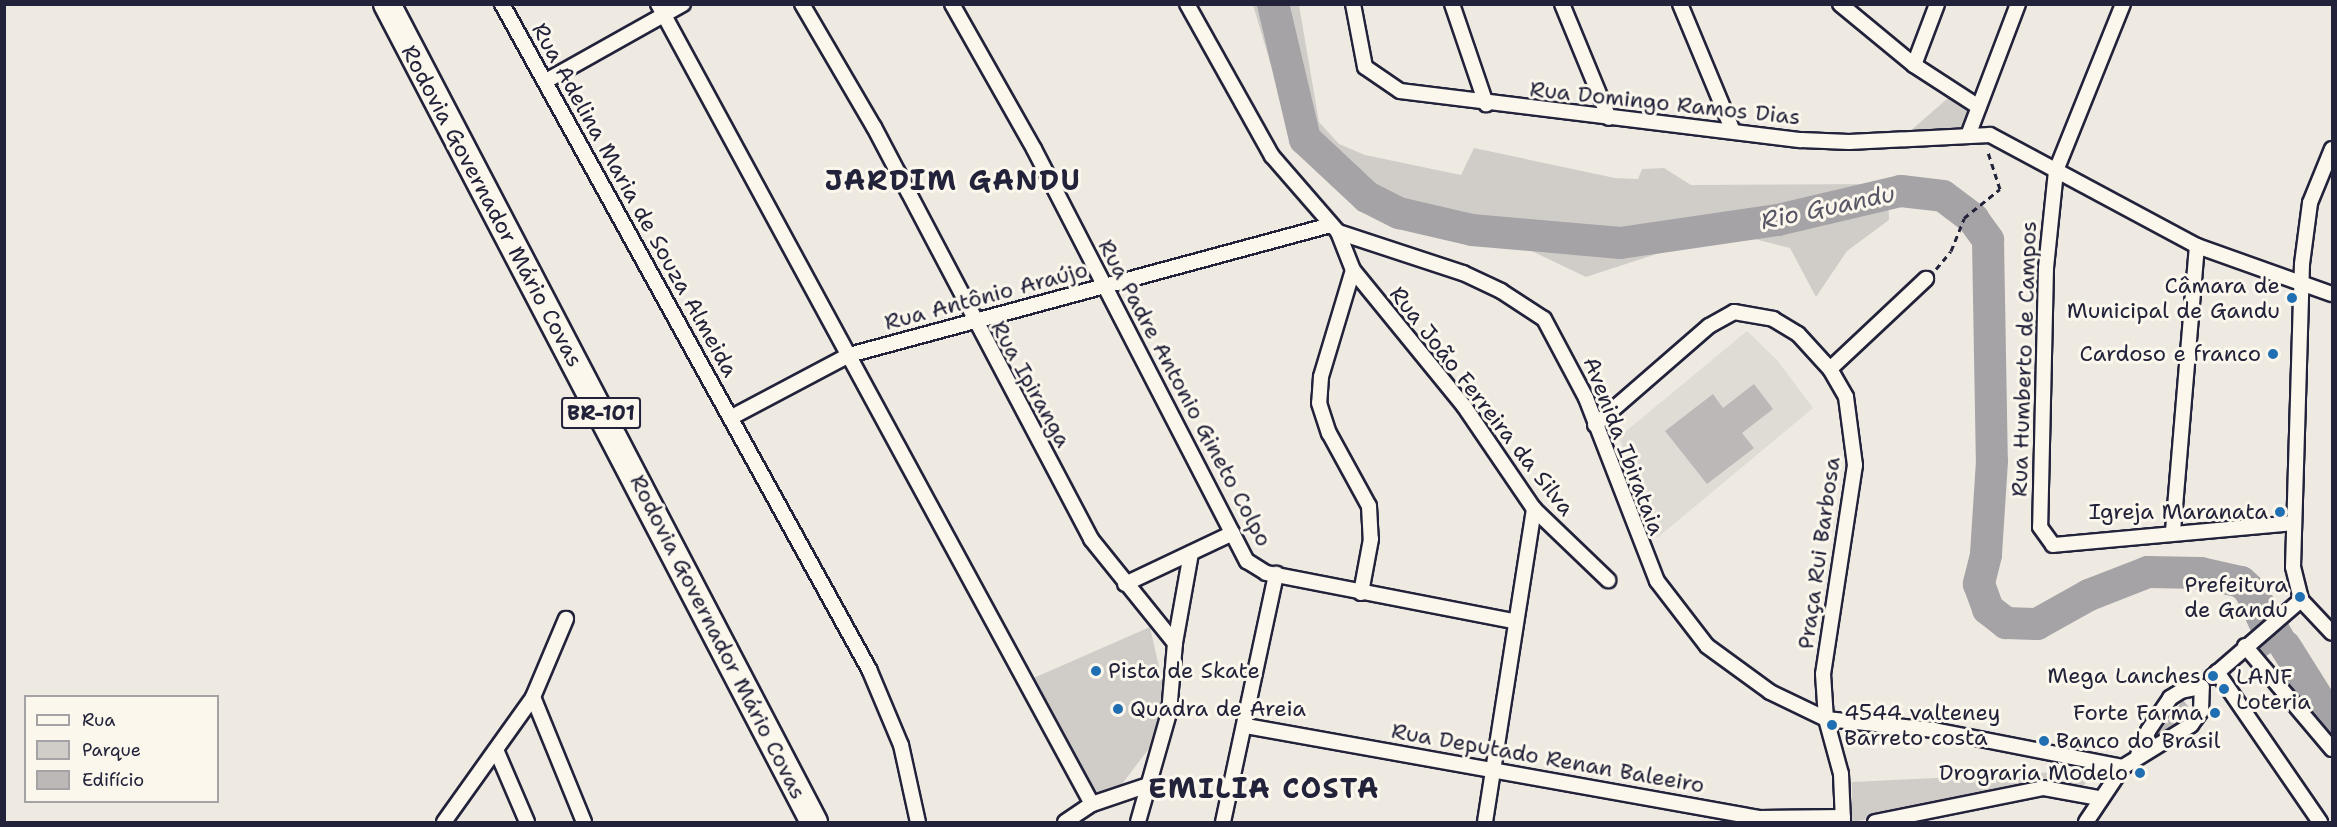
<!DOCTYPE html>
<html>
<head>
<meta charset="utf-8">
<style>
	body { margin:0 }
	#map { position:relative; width:2337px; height:827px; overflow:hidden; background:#eeeae2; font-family:"Shantell Sans",sans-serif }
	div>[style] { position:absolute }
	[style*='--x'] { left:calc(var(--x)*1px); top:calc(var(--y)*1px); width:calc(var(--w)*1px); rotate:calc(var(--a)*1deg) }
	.built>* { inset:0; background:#dfdbd5 }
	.green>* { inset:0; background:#d0cdc9 }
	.water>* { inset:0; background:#a6a3a7 }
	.river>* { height:32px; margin:-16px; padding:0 16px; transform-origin:16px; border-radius:16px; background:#a6a3a7 }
	.building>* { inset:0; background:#bcb8b8 }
	.path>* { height:3px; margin-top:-1.5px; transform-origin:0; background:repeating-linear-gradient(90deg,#22223b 0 6px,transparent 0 10.5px) }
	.roads { filter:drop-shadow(2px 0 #22223b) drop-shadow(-2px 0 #22223b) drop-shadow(0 2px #22223b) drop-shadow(0 -2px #22223b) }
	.street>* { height:14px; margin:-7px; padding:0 7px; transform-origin:7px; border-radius:7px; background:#fbf7ec }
	.highway>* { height:26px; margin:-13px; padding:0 13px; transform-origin:13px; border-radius:13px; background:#fbf7ec }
	.dots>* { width:16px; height:16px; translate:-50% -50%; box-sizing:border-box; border:3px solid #fbf7ec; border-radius:50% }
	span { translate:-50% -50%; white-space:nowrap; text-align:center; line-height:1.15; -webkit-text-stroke:6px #fbf7ec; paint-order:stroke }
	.shield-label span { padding:2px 4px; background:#fbf7ec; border:2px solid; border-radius:4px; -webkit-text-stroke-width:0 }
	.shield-label { font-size:21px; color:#22223b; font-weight:700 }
	.street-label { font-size:22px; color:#22223b }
	.poi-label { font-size:22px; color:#22223b }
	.right { translate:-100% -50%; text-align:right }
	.left { translate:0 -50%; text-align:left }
	.water-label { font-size:24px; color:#575666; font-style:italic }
	.district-label { font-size:28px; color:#22223b; font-weight:700; letter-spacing:1.5px }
	.frame { position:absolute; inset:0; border:6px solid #22223b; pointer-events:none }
	.legend { position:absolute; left:24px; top:695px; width:195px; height:108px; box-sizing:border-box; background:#fbf7ec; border:2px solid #a4a2a5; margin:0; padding:8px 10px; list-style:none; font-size:18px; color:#22223b }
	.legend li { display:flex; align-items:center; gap:12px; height:30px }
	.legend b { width:30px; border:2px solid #a4a2a5 }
</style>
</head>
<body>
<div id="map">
	<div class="built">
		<div style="clip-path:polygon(1747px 331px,1777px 360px,1813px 408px,1657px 538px,1619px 437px)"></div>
	</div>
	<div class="green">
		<div style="clip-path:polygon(1253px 5px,1299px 5px,1319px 122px,1339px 144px,1365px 155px,1461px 175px,1474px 148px,1615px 178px,1638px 179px,1642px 169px,1664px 168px,1691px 185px,1888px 184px,1889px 220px,1847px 251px,1816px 297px,1790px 248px,1747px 237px,1672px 249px,1586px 277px,1517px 244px,1446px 233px,1385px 217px,1346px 194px,1294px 143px)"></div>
		<div style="clip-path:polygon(1955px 92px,1973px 110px,1973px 124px,1901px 139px)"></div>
		<div style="clip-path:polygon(1150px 627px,1166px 698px,1160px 734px,1122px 784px,1103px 793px,1086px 792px,1029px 680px)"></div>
		<div style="clip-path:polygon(2078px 771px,2088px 779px,2077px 797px,2032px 788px,1852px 822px,1852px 782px)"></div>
	</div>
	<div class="water">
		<div style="clip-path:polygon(2264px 581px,2296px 637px,2263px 658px,2233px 592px,2252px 592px)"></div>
	</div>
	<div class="river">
		<div style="--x:1273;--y:4;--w:139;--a:76.7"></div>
		<div style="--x:1305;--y:139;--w:85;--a:43.1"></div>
		<div style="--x:1367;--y:197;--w:36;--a:27"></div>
		<div style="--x:1399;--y:213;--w:75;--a:13.1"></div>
		<div style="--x:1472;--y:230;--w:149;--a:5"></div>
		<div style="--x:1620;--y:243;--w:160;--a:-8.3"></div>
		<div style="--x:1778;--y:220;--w:126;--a:-13.3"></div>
		<div style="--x:1901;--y:191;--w:42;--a:6.8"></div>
		<div style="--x:1943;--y:196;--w:38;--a:37"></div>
		<div style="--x:1973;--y:219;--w:26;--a:54"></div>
		<div style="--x:1988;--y:240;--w:221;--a:89"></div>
		<div style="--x:1992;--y:461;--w:94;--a:93.7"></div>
		<div style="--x:1986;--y:555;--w:30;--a:104"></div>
		<div style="--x:1979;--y:584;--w:27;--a:70"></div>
		<div style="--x:1988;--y:609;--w:23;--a:38"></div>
		<div style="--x:2006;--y:623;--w:31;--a:2"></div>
		<div style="--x:2037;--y:624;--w:60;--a:-29.1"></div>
		<div style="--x:2089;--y:595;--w:63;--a:-21.3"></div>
		<div style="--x:2148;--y:572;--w:53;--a:1.1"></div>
		<div style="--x:2201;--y:573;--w:41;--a:12.7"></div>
		<div style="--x:2241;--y:582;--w:15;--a:42"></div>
		<div style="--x:2285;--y:646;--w:89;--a:57.9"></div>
	</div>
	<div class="building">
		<div style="clip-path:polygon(1754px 384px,1773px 409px,1742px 433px,1754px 448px,1707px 484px,1665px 431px,1713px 394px,1723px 408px)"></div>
		<div style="clip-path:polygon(2183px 700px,2191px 710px,2185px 718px,2156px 736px)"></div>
	</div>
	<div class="path">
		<div style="--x:1936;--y:269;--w:23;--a:-50"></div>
		<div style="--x:1951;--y:251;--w:35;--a:-68"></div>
		<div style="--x:1964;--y:218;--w:46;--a:-38.9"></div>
		<div style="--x:2000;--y:189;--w:40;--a:-108"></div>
	</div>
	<div class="roads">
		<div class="street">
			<div style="--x:502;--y:4;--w:760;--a:61.11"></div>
			<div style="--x:869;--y:669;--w:82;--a:67.2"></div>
			<div style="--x:901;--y:745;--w:79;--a:77.6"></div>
			<div style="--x:658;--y:4;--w:910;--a:61.52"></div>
			<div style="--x:802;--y:4;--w:143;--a:59.7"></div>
			<div style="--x:874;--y:127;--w:466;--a:62.2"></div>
			<div style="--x:1091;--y:539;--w:134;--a:51.1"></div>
			<div style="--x:1175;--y:643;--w:70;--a:94.9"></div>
			<div style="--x:1169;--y:713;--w:113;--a:105.9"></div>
			<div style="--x:952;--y:4;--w:167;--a:60.5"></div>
			<div style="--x:1034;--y:149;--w:464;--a:62.7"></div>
			<div style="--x:1247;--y:561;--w:22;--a:32"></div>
			<div style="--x:1266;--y:573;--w:253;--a:11"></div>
			<div style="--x:1187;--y:4;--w:174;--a:60.8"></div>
			<div style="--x:1272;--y:156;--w:101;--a:49"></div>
			<div style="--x:1338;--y:232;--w:132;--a:18.2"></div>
			<div style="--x:1463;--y:273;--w:42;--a:25.3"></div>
			<div style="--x:1501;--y:291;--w:51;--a:33.1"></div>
			<div style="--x:1544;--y:319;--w:89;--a:62"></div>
			<div style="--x:1586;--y:398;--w:196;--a:68.8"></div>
			<div style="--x:1657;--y:581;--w:82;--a:52.4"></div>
			<div style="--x:1707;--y:646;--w:78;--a:36.1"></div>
			<div style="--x:1770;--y:692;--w:62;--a:25.7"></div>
			<div style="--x:1826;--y:719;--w:109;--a:5.8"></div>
			<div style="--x:1934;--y:730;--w:193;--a:11.1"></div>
			<div style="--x:1353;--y:4;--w:64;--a:79.2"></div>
			<div style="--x:1365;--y:67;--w:42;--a:34.4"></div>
			<div style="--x:1400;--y:91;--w:404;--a:7"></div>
			<div style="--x:1801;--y:140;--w:48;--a:2.4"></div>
			<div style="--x:1849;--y:142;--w:141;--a:-2.8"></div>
			<div style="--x:1990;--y:135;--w:235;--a:28.2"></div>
			<div style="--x:2197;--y:246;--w:143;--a:19.6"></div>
			<div style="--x:1452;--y:4;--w:106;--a:71.2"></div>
			<div style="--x:1562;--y:4;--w:123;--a:67.6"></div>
			<div style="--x:1680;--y:4;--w:135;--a:67.4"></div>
			<div style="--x:1840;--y:4;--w:96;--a:39.5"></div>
			<div style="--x:1914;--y:65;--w:77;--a:32.9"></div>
			<div style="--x:2123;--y:4;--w:180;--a:111.9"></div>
			<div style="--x:2056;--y:171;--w:98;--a:95.9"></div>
			<div style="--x:2046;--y:268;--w:259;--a:91.3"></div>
			<div style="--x:2040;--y:527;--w:22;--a:54"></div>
			<div style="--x:2053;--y:545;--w:241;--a:-5.2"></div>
			<div style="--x:1914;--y:65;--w:65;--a:-69.3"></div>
			<div style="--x:546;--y:81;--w:157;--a:-29.3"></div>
			<div style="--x:1969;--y:133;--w:138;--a:-69.2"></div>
			<div style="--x:2332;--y:149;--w:58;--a:112.2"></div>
			<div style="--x:2310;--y:203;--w:62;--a:97.5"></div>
			<div style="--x:2302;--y:264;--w:303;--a:91.7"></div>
			<div style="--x:2293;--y:567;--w:34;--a:76"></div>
			<div style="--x:2301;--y:600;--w:45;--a:46.8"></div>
			<div style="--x:1338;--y:232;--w:41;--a:68.5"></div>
			<div style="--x:1353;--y:270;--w:112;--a:106.7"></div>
			<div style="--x:1321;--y:377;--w:26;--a:94"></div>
			<div style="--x:1319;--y:403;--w:32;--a:72"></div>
			<div style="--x:1329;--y:433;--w:83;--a:61.3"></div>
			<div style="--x:1369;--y:506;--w:33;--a:87"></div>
			<div style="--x:1371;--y:539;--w:55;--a:100.5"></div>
			<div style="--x:1353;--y:270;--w:176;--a:50.8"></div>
			<div style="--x:1464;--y:406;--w:125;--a:55.8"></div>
			<div style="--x:1534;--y:509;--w:103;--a:43.8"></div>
			<div style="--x:1830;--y:369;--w:132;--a:-43.2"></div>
			<div style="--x:732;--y:417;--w:132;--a:-27.9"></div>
			<div style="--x:849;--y:355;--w:499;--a:-15.1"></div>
			<div style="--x:1595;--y:425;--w:151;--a:-41"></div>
			<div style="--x:1709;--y:326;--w:29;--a:-29"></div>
			<div style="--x:1734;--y:312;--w:40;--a:10"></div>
			<div style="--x:1773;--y:319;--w:29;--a:31"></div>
			<div style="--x:1798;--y:334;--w:47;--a:47.6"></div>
			<div style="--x:1830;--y:369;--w:32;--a:60"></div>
			<div style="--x:1846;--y:397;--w:69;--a:82.5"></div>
			<div style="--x:1855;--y:465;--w:211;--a:98.7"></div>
			<div style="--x:1823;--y:674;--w:45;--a:86.2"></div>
			<div style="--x:1826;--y:719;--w:57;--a:74.7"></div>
			<div style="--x:1841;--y:774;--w:48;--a:87.6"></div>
			<div style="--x:2173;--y:531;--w:286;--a:-85.2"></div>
			<div style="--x:1125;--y:584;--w:119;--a:-25.3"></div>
			<div style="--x:1175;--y:643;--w:91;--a:-79.9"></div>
			<div style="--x:2245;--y:646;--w:135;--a:49.8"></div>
			<div style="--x:2217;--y:672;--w:182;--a:55.5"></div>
			<div style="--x:2212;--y:677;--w:118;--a:-40.9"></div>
			<div style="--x:533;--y:697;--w:135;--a:67.8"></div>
			<div style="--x:1246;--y:726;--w:521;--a:10.17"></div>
			<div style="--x:1759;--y:818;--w:84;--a:-0.7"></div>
			<div style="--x:497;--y:752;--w:76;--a:66.8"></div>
			<div style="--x:2138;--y:755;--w:26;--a:-67"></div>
			<div style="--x:2148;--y:731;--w:40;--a:-56"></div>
			<div style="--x:2170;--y:698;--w:13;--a:-32"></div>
			<div style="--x:2181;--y:691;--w:21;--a:-11"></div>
			<div style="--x:444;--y:822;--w:153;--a:-54.5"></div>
			<div style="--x:533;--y:697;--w:85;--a:-67.1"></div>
			<div style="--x:1065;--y:822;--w:32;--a:-34"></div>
			<div style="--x:1092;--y:804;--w:59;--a:-18.7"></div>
			<div style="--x:1223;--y:822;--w:254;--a:-77.9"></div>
			<div style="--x:1485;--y:822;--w:317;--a:-81.1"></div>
			<div style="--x:1875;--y:822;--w:172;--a:-11.4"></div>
			<div style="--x:2044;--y:788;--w:56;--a:10.3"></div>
			<div style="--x:2086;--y:822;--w:66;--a:-56.1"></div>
			<div style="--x:2123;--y:767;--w:80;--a:-31.7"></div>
			<div style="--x:2191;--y:725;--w:17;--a:-54"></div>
			<div style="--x:2201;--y:711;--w:24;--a:-88"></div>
		</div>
		<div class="highway">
			<div style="--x:387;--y:4;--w:923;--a:62.44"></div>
		</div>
	</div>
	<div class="dots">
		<div style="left:2292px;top:298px;background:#1f6fb2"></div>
		<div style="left:2273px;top:354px;background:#1f6fb2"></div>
		<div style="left:2280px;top:512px;background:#1f6fb2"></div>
		<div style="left:2300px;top:597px;background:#1f6fb2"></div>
		<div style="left:1096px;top:671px;background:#1f6fb2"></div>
		<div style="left:2213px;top:676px;background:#1f6fb2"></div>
		<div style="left:2224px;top:689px;background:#1f6fb2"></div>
		<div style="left:1118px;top:709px;background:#1f6fb2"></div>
		<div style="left:2215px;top:713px;background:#1f6fb2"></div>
		<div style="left:1832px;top:725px;background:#1f6fb2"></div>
		<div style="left:2044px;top:741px;background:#1f6fb2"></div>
		<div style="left:2140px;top:773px;background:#1f6fb2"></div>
	</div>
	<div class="shield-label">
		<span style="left:601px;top:413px">BR-101</span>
	</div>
	<div class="street-label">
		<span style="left:1665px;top:103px;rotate:6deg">Rua Domingo Ramos Dias</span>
		<span style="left:635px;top:200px;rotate:61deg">Rua Adelina Maria de Souza Almeida</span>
		<span style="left:492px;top:206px;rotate:62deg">Rodovia Governador Mário Covas</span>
		<span style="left:986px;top:296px;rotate:-15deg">Rua Antônio Araújo</span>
		<span style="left:2024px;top:359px;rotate:-88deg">Rua Humberto de Campos</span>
		<span style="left:1031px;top:384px;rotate:61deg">Rua Ipiranga</span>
		<span style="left:1185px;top:393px;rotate:62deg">Rua Padre Antonio Gineto Colpo</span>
		<span style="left:1482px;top:401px;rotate:52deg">Rua João Ferreira da Silva</span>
		<span style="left:1624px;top:446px;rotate:69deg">Avenida Ibirataia</span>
		<span style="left:1819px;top:553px;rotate:-82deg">Praça Rui Barbosa</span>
		<span style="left:718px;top:637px;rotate:63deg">Rodovia Governador Mário Covas</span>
		<span style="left:1548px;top:758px;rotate:10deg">Rua Deputado Renan Baleeiro</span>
	</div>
	<div class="poi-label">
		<span class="right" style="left:2280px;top:298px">Câmara de<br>Municipal de Gandu</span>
		<span class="right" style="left:2261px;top:354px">Cardoso e franco</span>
		<span class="right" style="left:2268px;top:512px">Igreja Maranata</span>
		<span class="right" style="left:2288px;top:597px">Prefeitura<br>de Gandu</span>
		<span class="left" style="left:1108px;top:671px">Pista de Skate</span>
		<span class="right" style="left:2201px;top:676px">Mega Lanches</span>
		<span class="left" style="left:2236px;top:689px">LANF<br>Loteria</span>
		<span class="left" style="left:1130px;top:709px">Quadra de Areia</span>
		<span class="left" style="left:1844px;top:725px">4544 valteney<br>Barreto costa</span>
		<span class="right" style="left:2203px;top:713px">Forte Farma</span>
		<span class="left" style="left:2056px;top:741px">Banco do Brasil</span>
		<span class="right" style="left:2128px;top:773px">Drograria Modelo</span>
	</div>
	<div class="water-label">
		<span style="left:1828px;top:208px;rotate:-12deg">Rio Guandu</span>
	</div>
	<div class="district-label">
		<span style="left:953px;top:180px">JARDIM GANDU</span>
		<span style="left:1264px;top:788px">EMILIA COSTA</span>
	</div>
	<div class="frame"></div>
	<ul class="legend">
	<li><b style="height:8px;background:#fbf7ec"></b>Rua</li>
	<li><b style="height:16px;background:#d0cdc9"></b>Parque</li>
	<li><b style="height:16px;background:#bcb8b8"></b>Edifício</li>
	</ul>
</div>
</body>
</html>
